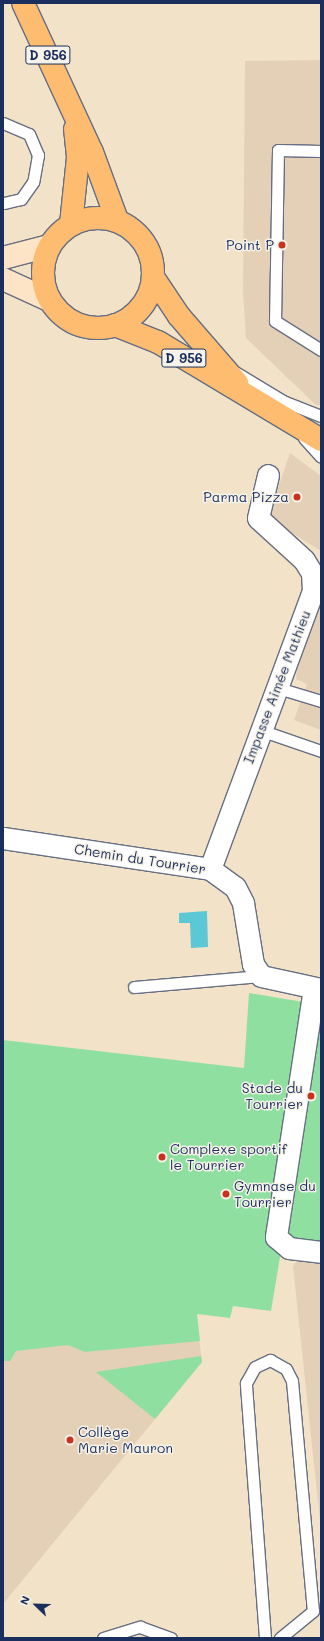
<!DOCTYPE html>
<html>
<head>
<meta charset="utf-8">
<style>
	body { margin:0 }
	#map { position:relative; width:324px; height:1641px; overflow:hidden; background:#f2e2c7; font-family:Mali,sans-serif }
	div>[style] { position:absolute }
	[style*='--x'] { left:calc(var(--x)*1px); top:calc(var(--y)*1px); width:calc(var(--w)*1px); rotate:calc(var(--a)*1deg) }
	.built>* { inset:0; background:#e4d0b6 }
	.green>* { inset:0; background:#8fe0a0 }
	.water>* { inset:0; background:#5cc8d6 }
	.roads { filter:drop-shadow(1px 0 #666e83) drop-shadow(-1px 0 #666e83) drop-shadow(0 1px #666e83) drop-shadow(0 -1px #666e83) }
	.lane>* { height:11px; margin:-5.5px; padding:0 5.5px; transform-origin:5.5px; border-radius:5.5px; background:#fff }
	.street>* { height:21px; margin:-10.5px; padding:0 10.5px; transform-origin:10.5px; border-radius:10.5px; background:#fff }
	.secondary>* { height:22px; margin:-11px; padding:0 11px; transform-origin:11px; border-radius:11px; background:#fee4c6 }
	.primary>* { height:22px; margin:-11px; padding:0 11px; transform-origin:11px; border-radius:11px; background:#fdbc70 }
	.primary>.ring { margin:-11px; padding:0; box-sizing:content-box; background:none; border:22px solid #fdbc70; border-radius:50% }
	.dots>* { width:11px; height:11px; translate:-50% -50%; box-sizing:border-box; border:2px solid #f7f3e8; border-radius:50% }
	span { translate:-50% -50%; white-space:nowrap; text-align:center; line-height:1.15; -webkit-text-stroke:3px #f7f3e8; paint-order:stroke }
	.shield-label span { padding:1px 3px; background:#f7f3e8; border:1px solid; border-radius:3px; -webkit-text-stroke-width:0 }
	.shield-label { font-size:13px; color:#1b2f5e; font-weight:700 }
	.poi-label { font-size:14px; color:#1b2f5e }
	.right { translate:-100% -50%; text-align:right }
	.left { translate:0 -50%; text-align:left }
	.street-label { font-size:14px; color:#1b2f5e }
	.frame { position:absolute; inset:0; border:4px solid #1b2f5e; pointer-events:none }
	.north { position:absolute; left:16px; top:1585px; width:40px; height:40px; -webkit-text-stroke:3px #f7f3e8; paint-order:stroke; rotate:293deg; font-size:11px; font-weight:700; line-height:16px; text-align:center; color:#1b2f5e }
	.north::after { content:''; display:block; margin:auto; width:14px; height:18px; background:#1b2f5e; clip-path:polygon(50% 0,100% 100%,50% 72%,0 100%) }
</style>
</head>
<body>
<div id="map">
	<div class="built">
		<div style="clip-path:polygon(321px 60px,321px 405px,316px 405px,246px 338px,243px 290px,245px 61px)"></div>
		<div style="clip-path:polygon(290px 453px,321px 476px,321px 551px,268px 518px)"></div>
		<div style="clip-path:polygon(321px 597px,321px 730px,294px 720px,307px 684px,296px 679px,298px 664px)"></div>
		<div style="clip-path:polygon(3px 1255px,196px 1314px,202px 1362px,3px 1604px)"></div>
		<div style="clip-path:polygon(301px 1255px,321px 1256px,321px 1530px,293px 1266px)"></div>
	</div>
	<div class="green">
		<div style="clip-path:polygon(249px 993px,321px 1005px,321px 1248px,282px 1245px,271px 1311px,233px 1306px,230px 1318px,197px 1314px,200px 1341px,85px 1352px,68px 1345px,16px 1351px,10px 1361px,3px 1361px,3px 1040px,244px 1068px)"></div>
		<div style="clip-path:polygon(201px 1356px,202px 1362px,155px 1419px,96px 1372px)"></div>
	</div>
	<div class="water">
		<div style="clip-path:polygon(207px 911px,208px 947px,191px 948px,190px 923px,179px 923px,179px 913px)"></div>
	</div>
	<div class="roads">
		<div class="lane">
			<div style="--x:3;--y:123;--w:28;--a:23"></div>
			<div style="--x:29;--y:134;--w:23;--a:67"></div>
			<div style="--x:38;--y:155;--w:27;--a:100"></div>
			<div style="--x:33;--y:182;--w:21;--a:125"></div>
			<div style="--x:21;--y:199;--w:18;--a:167"></div>
			<div style="--x:321;--y:151;--w:43;--a:-178.7"></div>
			<div style="--x:278;--y:150;--w:171;--a:91"></div>
			<div style="--x:275;--y:321;--w:54;--a:32.2"></div>
			<div style="--x:235;--y:372;--w:56;--a:31.1"></div>
			<div style="--x:283;--y:401;--w:41;--a:21.5"></div>
			<div style="--x:304;--y:438;--w:25;--a:48"></div>
			<div style="--x:278;--y:688;--w:45;--a:16.8"></div>
			<div style="--x:263;--y:731;--w:61;--a:19"></div>
			<div style="--x:134;--y:987;--w:127;--a:-5"></div>
			<div style="--x:103;--y:1638;--w:39;--a:-17"></div>
			<div style="--x:140;--y:1627;--w:33;--a:20"></div>
			<div style="--x:265;--y:1638;--w:256;--a:-94.3"></div>
			<div style="--x:246;--y:1383;--w:18;--a:-61"></div>
			<div style="--x:255;--y:1367;--w:17;--a:-25"></div>
			<div style="--x:270;--y:1360;--w:18;--a:29"></div>
			<div style="--x:286;--y:1369;--w:13;--a:63"></div>
			<div style="--x:292;--y:1381;--w:231;--a:84.8"></div>
			<div style="--x:313;--y:1611;--w:43;--a:140.7"></div>
		</div>
		<div class="street">
			<div style="--x:3;--y:838;--w:209;--a:8.5"></div>
			<div style="--x:210;--y:869;--w:31;--a:36"></div>
			<div style="--x:235;--y:887;--w:18;--a:63"></div>
			<div style="--x:243;--y:903;--w:62;--a:80.7"></div>
			<div style="--x:253;--y:964;--w:14;--a:56"></div>
			<div style="--x:261;--y:976;--w:61;--a:12.2"></div>
			<div style="--x:210;--y:869;--w:296;--a:-69.7"></div>
			<div style="--x:313;--y:591;--w:18;--a:-93"></div>
			<div style="--x:312;--y:573;--w:15;--a:-122"></div>
			<div style="--x:304;--y:560;--w:62;--a:-137.6"></div>
			<div style="--x:258;--y:518;--w:44;--a:-76.9"></div>
			<div style="--x:314;--y:988;--w:252;--a:98.7"></div>
			<div style="--x:276;--y:1237;--w:17;--a:40"></div>
			<div style="--x:289;--y:1248;--w:32;--a:7"></div>
		</div>
		<div class="secondary">
			<div style="--x:3;--y:258;--w:48;--a:-14.6"></div>
			<div style="--x:3;--y:279;--w:51;--a:24.5"></div>
		</div>
		<div class="primary">
			<div style="--x:23;--y:3;--w:164;--a:65.2"></div>
			<div style="--x:92;--y:152;--w:72;--a:69.8"></div>
			<div class="ring" style="left:43px;top:218px;width:88px;height:88px"></div>
			<div style="--x:71;--y:224;--w:67;--a:-84"></div>
			<div style="--x:78;--y:157;--w:28;--a:-96"></div>
			<div style="--x:153;--y:277;--w:47;--a:56.3"></div>
			<div style="--x:179;--y:316;--w:89;--a:49.1"></div>
			<div style="--x:115;--y:325;--w:46;--a:21.6"></div>
			<div style="--x:158;--y:342;--w:190;--a:31"></div>
		</div>
	</div>
	<div class="dots">
		<div style="left:282px;top:245px;background:#c8321e"></div>
		<div style="left:297px;top:497px;background:#c8321e"></div>
		<div style="left:311px;top:1096px;background:#c8321e"></div>
		<div style="left:162px;top:1157px;background:#c8321e"></div>
		<div style="left:226px;top:1194px;background:#c8321e"></div>
		<div style="left:70px;top:1440px;background:#c8321e"></div>
	</div>
	<div class="shield-label">
		<span style="left:48px;top:55px">D 956</span>
		<span style="left:184px;top:358px">D 956</span>
	</div>
	<div class="poi-label">
		<span class="right" style="left:274px;top:245px">Point P</span>
		<span class="right" style="left:289px;top:497px">Parma Pizza</span>
		<span class="right" style="left:303px;top:1096px">Stade du<br>Tourrier</span>
		<span class="left" style="left:170px;top:1157px">Complexe sportif<br>le Tourrier</span>
		<span class="left" style="left:234px;top:1194px">Gymnase du<br>Tourrier</span>
		<span class="left" style="left:78px;top:1440px">Collège<br>Marie Mauron</span>
	</div>
	<div class="street-label">
		<span style="left:277px;top:687px;rotate:-69deg">Impasse Aimée Mathieu</span>
		<span style="left:140px;top:859px;rotate:9deg">Chemin du Tourrier</span>
	</div>
	<div class="frame"></div>
	<div class="north">N</div>
</div>
</body>
</html>
